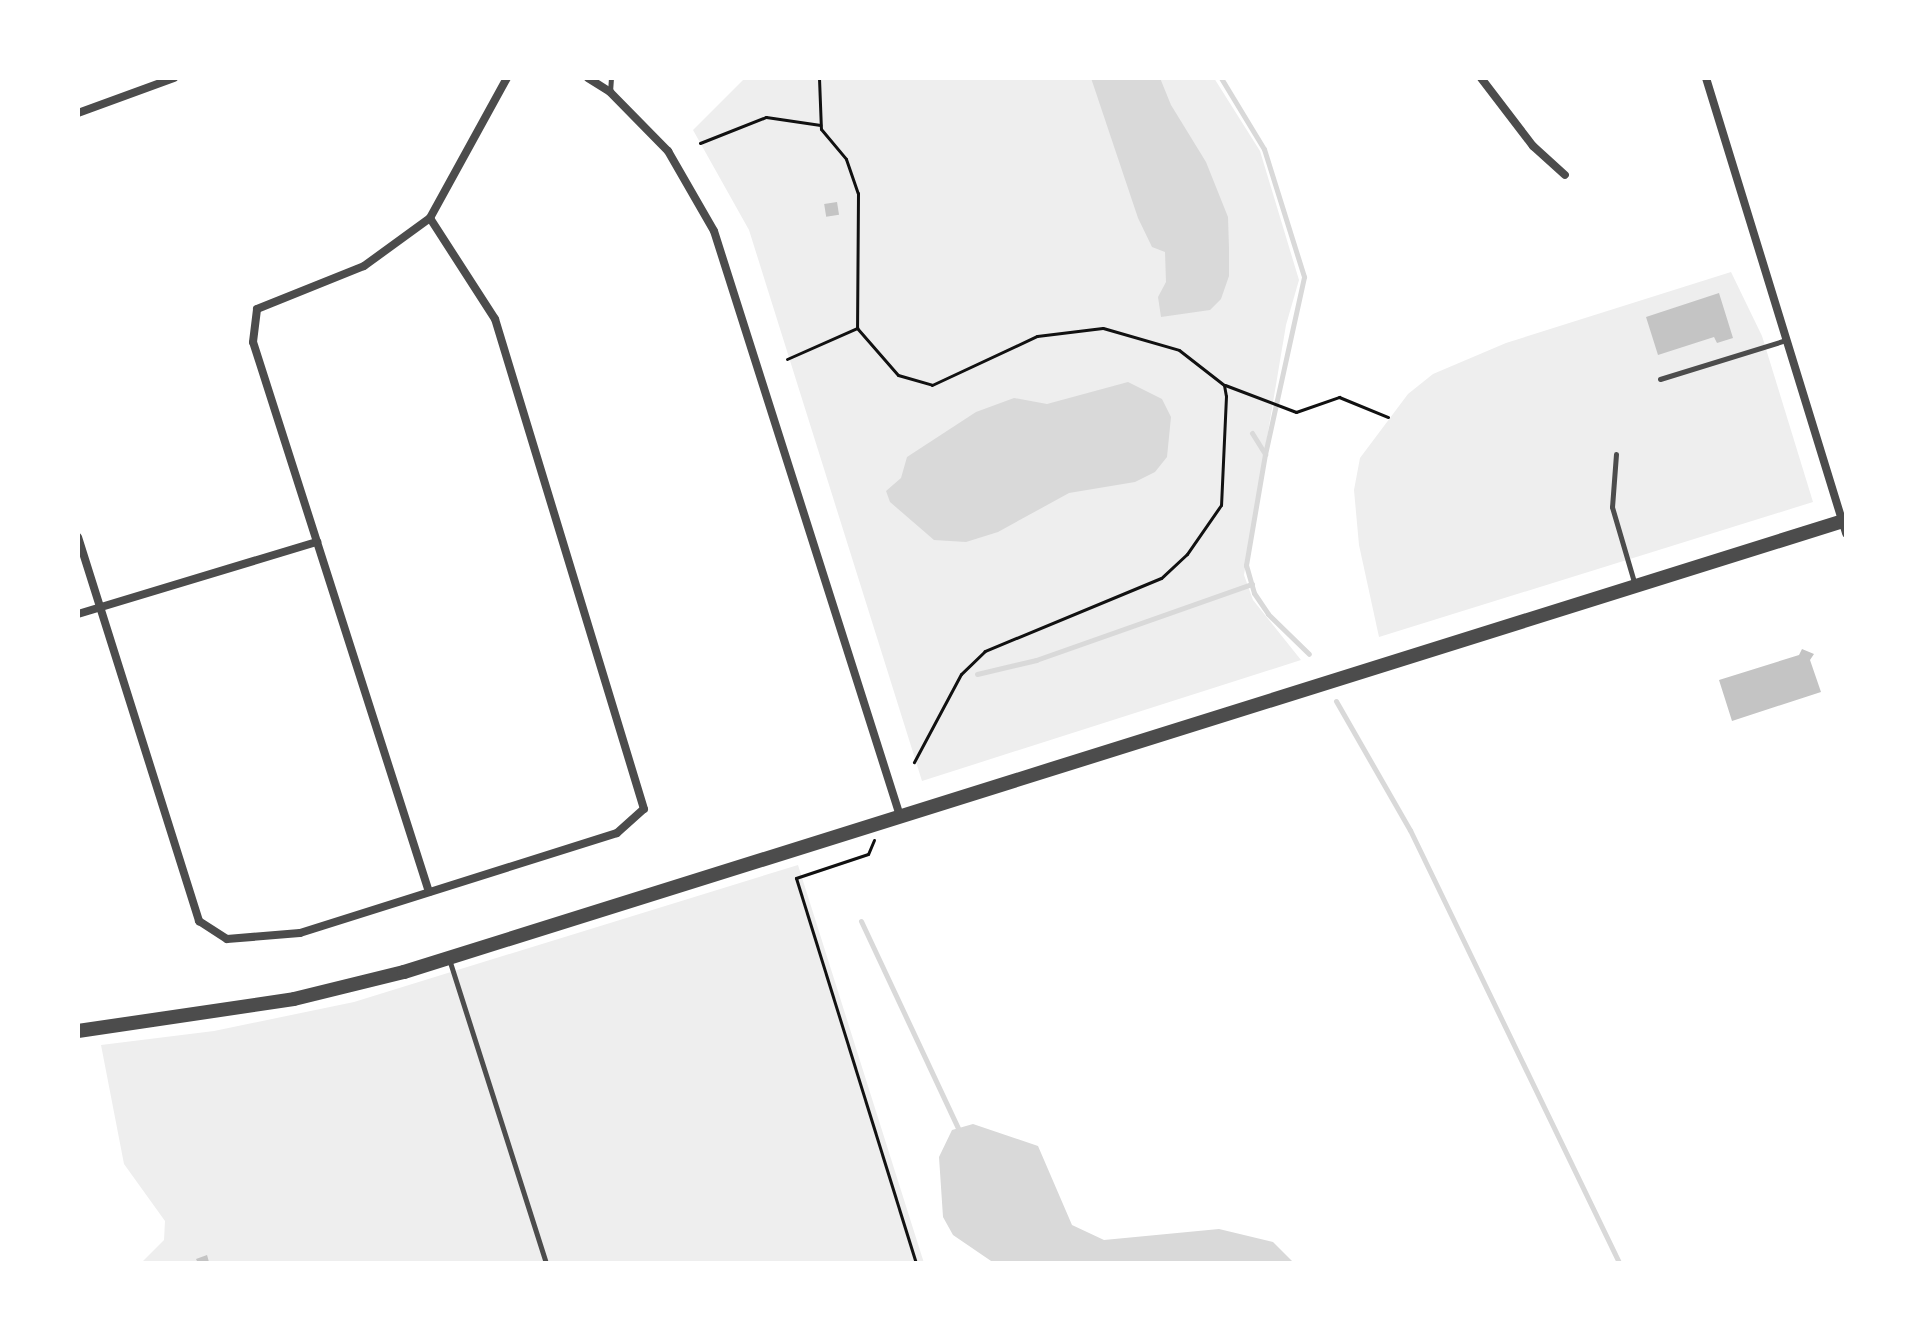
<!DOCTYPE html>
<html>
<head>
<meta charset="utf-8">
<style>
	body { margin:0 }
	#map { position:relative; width:1924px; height:1341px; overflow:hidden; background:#fff; font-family:"Crimson Pro",serif }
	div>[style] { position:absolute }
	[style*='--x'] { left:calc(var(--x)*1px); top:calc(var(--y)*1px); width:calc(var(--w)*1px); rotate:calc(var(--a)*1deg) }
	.green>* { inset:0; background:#eee }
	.water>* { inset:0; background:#d9d9d9 }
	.stream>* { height:5px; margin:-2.5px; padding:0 2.5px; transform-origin:2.5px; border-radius:2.5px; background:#d9d9d9 }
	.building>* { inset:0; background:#c4c4c4; transform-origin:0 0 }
	.path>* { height:3px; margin:-1.5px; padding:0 1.5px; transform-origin:1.5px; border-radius:1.5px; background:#111 }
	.service>* { height:5px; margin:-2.5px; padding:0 2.5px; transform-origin:2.5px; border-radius:2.5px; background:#4c4c4c }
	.minor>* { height:8px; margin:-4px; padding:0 4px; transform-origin:4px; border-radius:4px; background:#4c4c4c }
	.tertiary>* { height:14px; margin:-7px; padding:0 7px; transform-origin:7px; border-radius:7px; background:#4c4c4c }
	span { translate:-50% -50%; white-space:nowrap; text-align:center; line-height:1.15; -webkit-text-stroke:8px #fff; paint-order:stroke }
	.frame { position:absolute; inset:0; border:80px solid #fff; pointer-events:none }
</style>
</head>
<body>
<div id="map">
	<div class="green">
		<div style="clip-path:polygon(745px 78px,1214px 78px,1260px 151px,1299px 280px,1286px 325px,1244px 575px,1253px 600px,1301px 660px,922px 781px,749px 230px,693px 130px)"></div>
		<div style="clip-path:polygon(1731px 272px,1762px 336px,1813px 502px,1379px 637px,1359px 545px,1354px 490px,1360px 458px,1408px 394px,1433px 374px,1506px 343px)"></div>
		<div style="clip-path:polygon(798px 865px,924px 1263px,141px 1263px,164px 1240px,165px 1221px,124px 1164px,101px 1045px,214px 1031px,354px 1002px)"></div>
	</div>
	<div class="water">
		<div style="clip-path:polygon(1091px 78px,1160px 78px,1171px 105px,1206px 162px,1228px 217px,1229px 248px,1229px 276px,1221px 299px,1210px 310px,1161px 317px,1158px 297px,1166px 282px,1165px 252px,1152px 247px,1138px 218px)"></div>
		<div style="clip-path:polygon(1128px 382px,1162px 399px,1171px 417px,1167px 457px,1155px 472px,1135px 482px,1069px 493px,998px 532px,966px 542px,934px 540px,890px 502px,886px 491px,901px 478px,907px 457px,976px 412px,1014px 398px,1047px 404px)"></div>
		<div style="clip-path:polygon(973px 1124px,1038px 1146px,1072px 1225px,1104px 1240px,1219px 1229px,1273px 1242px,1294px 1263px,994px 1263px,953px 1235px,943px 1217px,939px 1157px,952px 1130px)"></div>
	</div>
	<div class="stream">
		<div style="--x:1221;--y:78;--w:83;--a:58.8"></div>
		<div style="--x:1264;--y:149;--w:134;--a:72.6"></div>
		<div style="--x:1304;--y:277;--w:181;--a:102.4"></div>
		<div style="--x:1252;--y:433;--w:25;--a:58"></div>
		<div style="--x:1265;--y:454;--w:113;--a:99.7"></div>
		<div style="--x:1246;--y:565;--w:29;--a:74"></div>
		<div style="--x:1254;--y:593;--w:25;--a:56"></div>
		<div style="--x:1268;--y:614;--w:57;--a:44.3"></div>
		<div style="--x:977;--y:674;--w:61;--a:-13.3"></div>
		<div style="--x:1036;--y:660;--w:229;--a:-19.4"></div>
		<div style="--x:1336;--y:701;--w:149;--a:60.2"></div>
		<div style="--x:1410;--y:830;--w:481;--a:64.2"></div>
		<div style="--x:861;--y:921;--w:229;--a:64.9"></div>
	</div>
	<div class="building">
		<div style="left:837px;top:202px;width:13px;height:13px;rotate:81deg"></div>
		<div style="clip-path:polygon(1719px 293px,1733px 338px,1717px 343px,1714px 337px,1658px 355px,1646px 317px)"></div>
		<div style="clip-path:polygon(1802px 649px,1814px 654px,1810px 660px,1821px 692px,1732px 721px,1719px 680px,1799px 655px)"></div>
		<div style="clip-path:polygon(207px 1255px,209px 1262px,198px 1263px,196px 1259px)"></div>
	</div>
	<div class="path">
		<div style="--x:819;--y:78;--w:51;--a:87.8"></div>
		<div style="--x:821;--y:129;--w:39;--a:50"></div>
		<div style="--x:846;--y:159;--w:36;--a:71"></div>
		<div style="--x:858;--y:193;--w:135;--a:90.4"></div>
		<div style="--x:857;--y:328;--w:62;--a:48.9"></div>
		<div style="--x:898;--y:375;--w:35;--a:16"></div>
		<div style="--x:932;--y:385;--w:116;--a:-25"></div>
		<div style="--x:1037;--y:336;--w:66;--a:-6.9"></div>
		<div style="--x:1103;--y:328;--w:79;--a:16.1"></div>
		<div style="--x:1179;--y:350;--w:57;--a:37.9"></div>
		<div style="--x:1224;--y:385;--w:11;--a:80"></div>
		<div style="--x:1226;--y:396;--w:109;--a:92.6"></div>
		<div style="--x:1221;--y:505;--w:60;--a:124.8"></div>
		<div style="--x:1187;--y:554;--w:35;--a:137"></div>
		<div style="--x:1161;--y:578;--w:191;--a:157.5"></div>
		<div style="--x:985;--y:651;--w:33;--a:136"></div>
		<div style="--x:961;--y:674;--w:100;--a:118.1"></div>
		<div style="--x:700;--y:143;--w:71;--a:-21.5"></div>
		<div style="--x:766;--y:117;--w:55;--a:8.4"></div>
		<div style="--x:787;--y:359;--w:77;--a:-23.9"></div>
		<div style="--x:1225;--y:385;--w:76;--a:20.8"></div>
		<div style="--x:1296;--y:412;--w:46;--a:-19.2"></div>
		<div style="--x:1339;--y:397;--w:53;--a:22.2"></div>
		<div style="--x:874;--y:840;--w:15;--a:113"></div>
		<div style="--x:868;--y:854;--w:76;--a:161.6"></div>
		<div style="--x:796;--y:878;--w:403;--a:72.7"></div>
	</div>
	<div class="service">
		<div style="--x:610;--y:92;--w:14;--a:-86"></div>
		<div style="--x:1660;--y:379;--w:132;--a:-17.2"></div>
		<div style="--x:1616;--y:454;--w:53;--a:94.3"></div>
		<div style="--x:1612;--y:507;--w:81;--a:73.6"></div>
		<div style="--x:449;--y:959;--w:319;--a:72.3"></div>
	</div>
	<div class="minor">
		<div style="--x:588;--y:78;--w:26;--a:32"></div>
		<div style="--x:610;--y:92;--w:83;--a:45.5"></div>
		<div style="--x:668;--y:151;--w:92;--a:60.1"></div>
		<div style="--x:714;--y:231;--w:614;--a:72.36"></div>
		<div style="--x:1481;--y:78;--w:86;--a:52.6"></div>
		<div style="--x:1533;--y:146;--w:43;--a:42.2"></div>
		<div style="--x:1706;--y:78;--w:477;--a:72.9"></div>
		<div style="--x:78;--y:113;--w:102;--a:-20"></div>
		<div style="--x:78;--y:537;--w:403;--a:72.5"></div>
		<div style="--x:199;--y:921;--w:33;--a:33"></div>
		<div style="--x:227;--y:939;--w:73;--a:-4.7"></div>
		<div style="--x:300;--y:933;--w:332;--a:-17.5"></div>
		<div style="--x:617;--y:833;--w:36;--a:-42"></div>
		<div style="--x:644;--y:809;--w:512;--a:-106.91"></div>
		<div style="--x:495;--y:319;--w:120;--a:-122.8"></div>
		<div style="--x:78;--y:614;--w:250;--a:-16.8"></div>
		<div style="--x:429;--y:892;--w:577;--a:-107.74"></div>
		<div style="--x:253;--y:342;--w:33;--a:-83"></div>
		<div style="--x:257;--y:309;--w:115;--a:-21.9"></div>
		<div style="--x:364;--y:266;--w:82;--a:-36"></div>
		<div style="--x:430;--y:218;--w:160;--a:-61.2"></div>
	</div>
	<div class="tertiary">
		<div style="--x:78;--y:1031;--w:218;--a:-8.4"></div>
		<div style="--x:294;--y:999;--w:113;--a:-13.8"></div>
		<div style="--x:404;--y:972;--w:1511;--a:-17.4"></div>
	</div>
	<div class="frame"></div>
</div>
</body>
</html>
